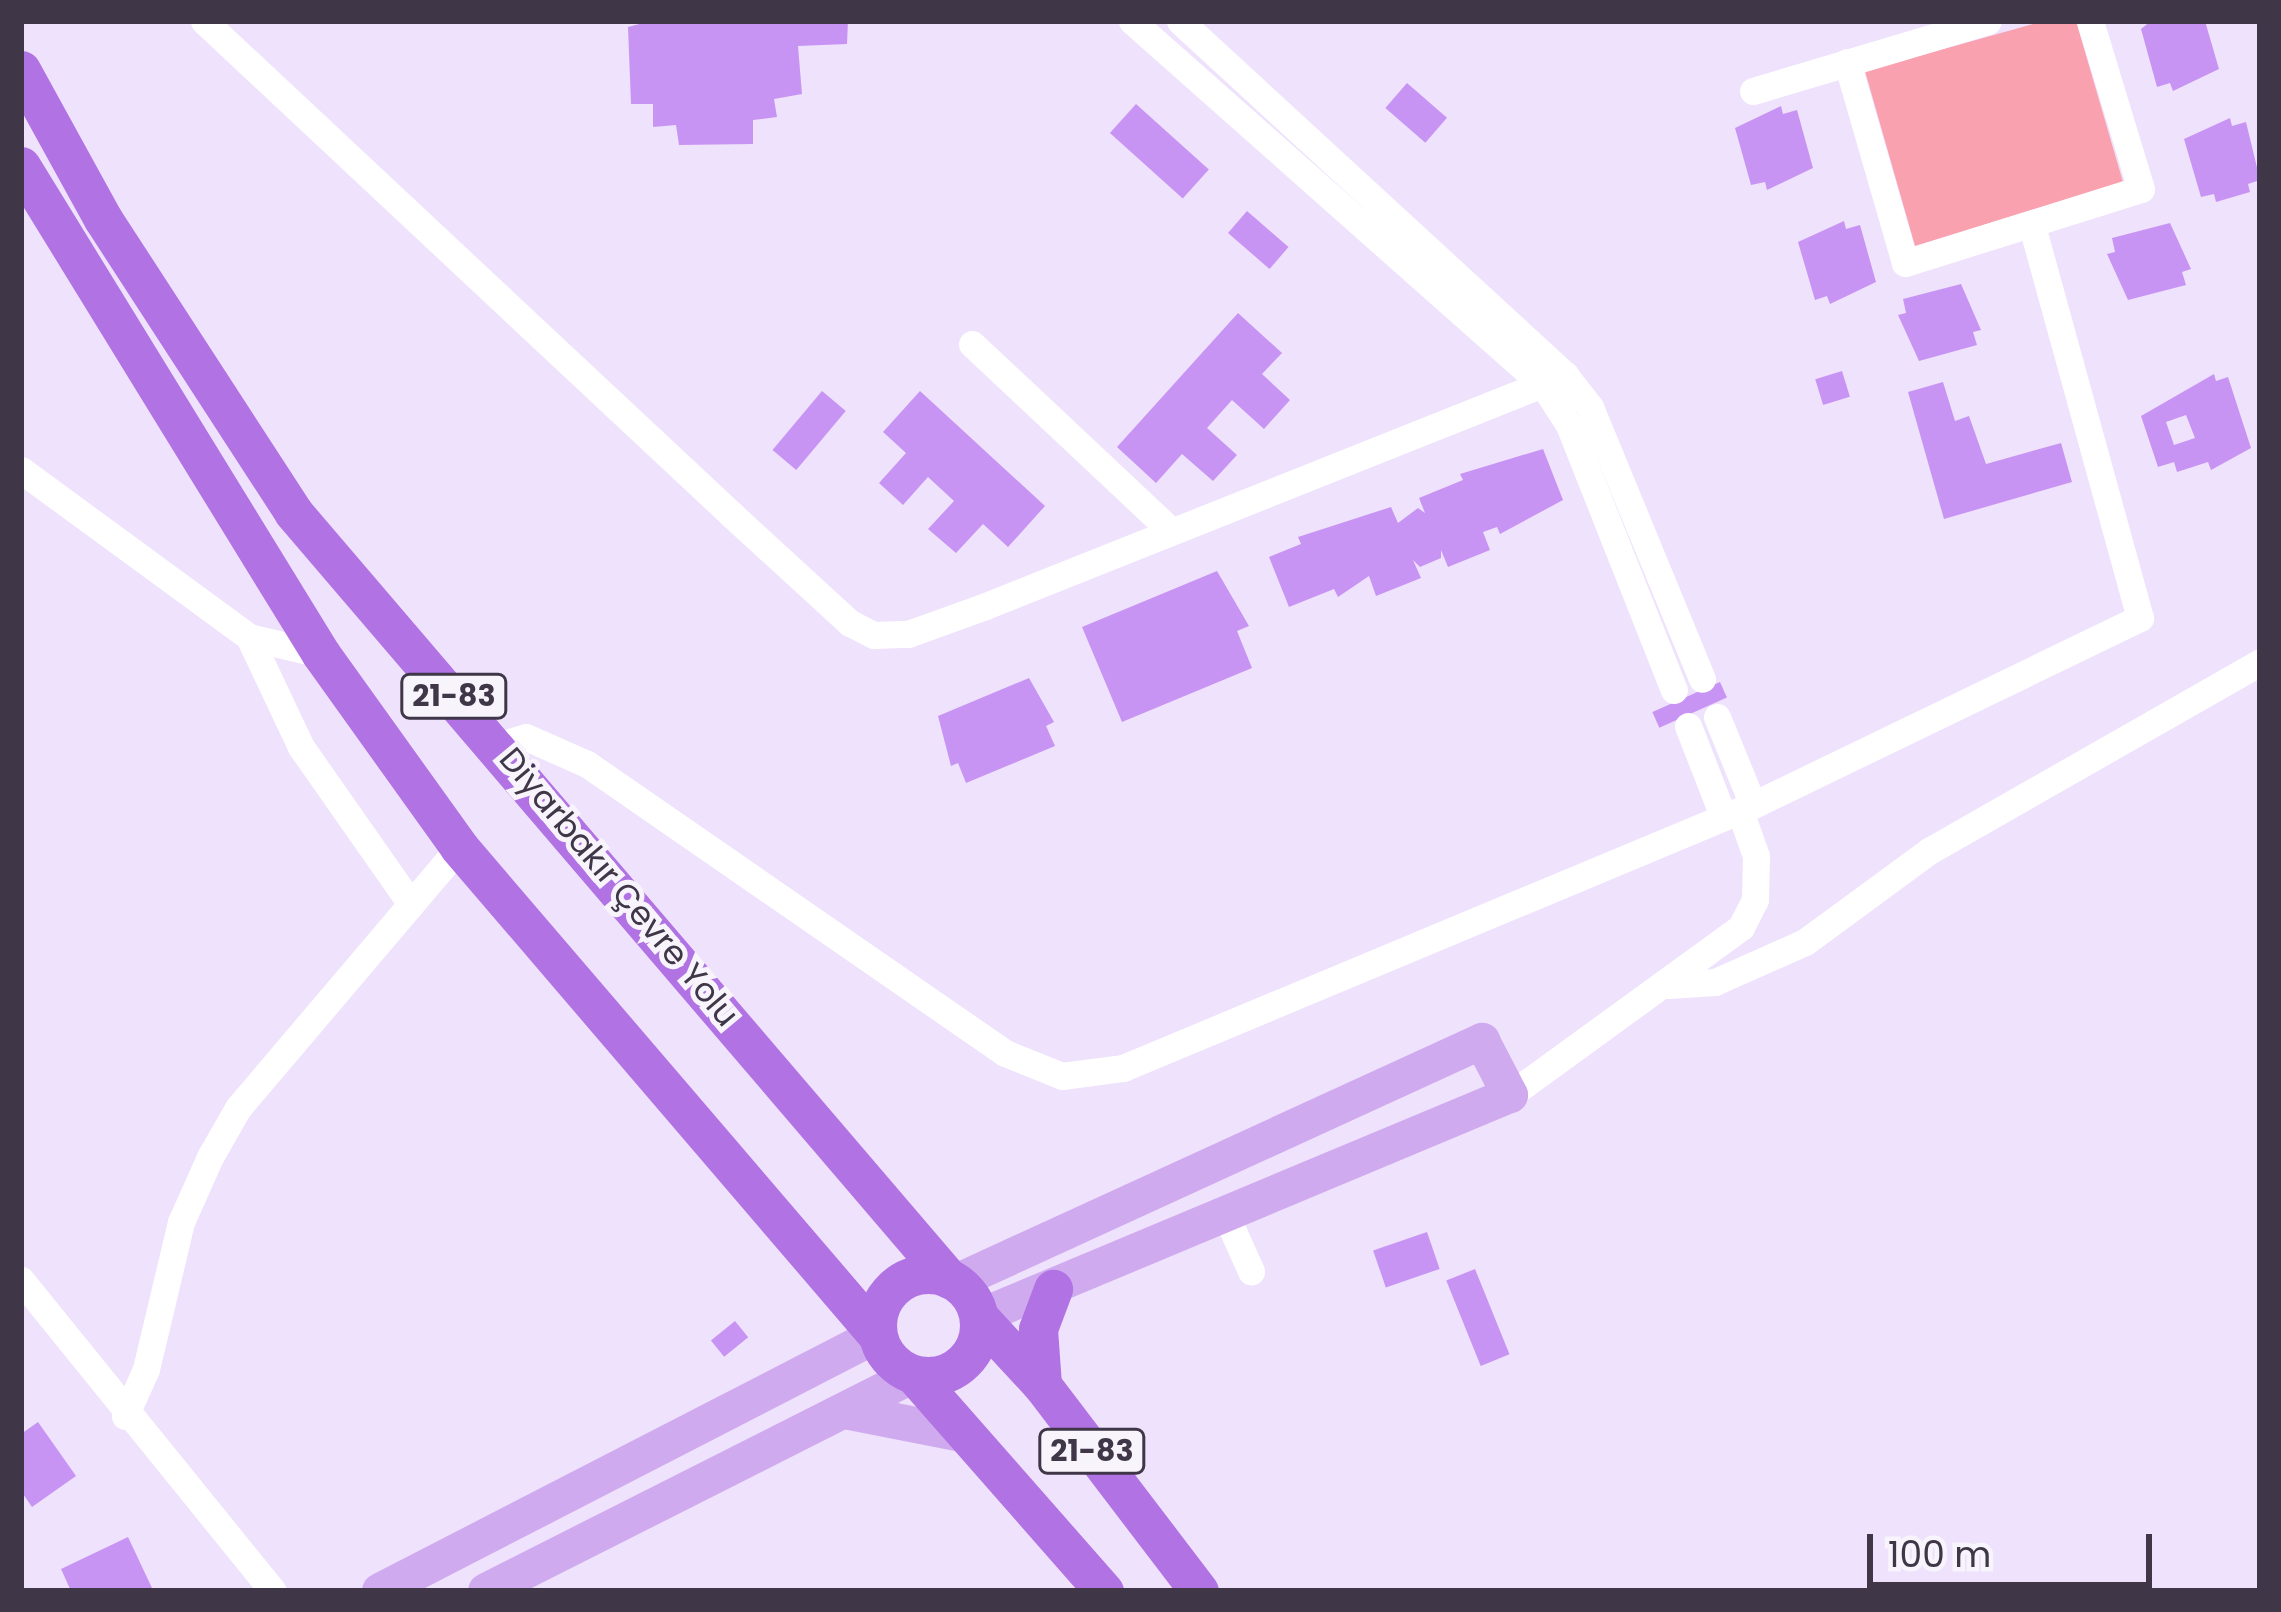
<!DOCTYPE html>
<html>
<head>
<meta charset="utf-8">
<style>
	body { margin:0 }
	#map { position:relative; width:2281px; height:1612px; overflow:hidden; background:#efe2fc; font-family:Poppins,sans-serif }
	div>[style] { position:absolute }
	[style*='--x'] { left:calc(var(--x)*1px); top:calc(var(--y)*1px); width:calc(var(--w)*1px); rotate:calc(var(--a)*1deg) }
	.green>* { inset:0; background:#faa1b0 }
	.building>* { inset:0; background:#c894f4; transform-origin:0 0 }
	.minor>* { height:27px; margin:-13.5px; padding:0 13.5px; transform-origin:13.5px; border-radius:13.5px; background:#fff }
	.major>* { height:36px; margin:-18px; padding:0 18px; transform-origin:18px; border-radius:18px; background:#d0aaee }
	.highway>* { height:39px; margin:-19.5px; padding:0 19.5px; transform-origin:19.5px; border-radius:19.5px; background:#b172e3 }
	.highway>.ring { margin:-19.5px; padding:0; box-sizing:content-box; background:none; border:39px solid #b172e3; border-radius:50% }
	span { translate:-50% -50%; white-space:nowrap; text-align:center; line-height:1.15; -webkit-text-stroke:10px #f8f4fc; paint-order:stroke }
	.shield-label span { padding:3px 9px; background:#f8f4fc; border:3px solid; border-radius:9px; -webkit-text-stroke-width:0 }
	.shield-label { font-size:30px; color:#3f3647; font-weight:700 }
	.street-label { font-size:33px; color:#3f3647 }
	.frame { position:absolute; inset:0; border:24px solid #3f3647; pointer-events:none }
	.scale { position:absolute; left:1867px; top:1534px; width:285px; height:54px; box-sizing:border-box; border:6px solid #3f3647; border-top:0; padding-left:15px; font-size:36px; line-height:42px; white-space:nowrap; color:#3f3647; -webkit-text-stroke:9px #f8f4fc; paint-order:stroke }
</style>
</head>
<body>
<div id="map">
	<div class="green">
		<div style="clip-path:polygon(2044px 21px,2076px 21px,2123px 182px,1915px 246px,1865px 71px)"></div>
	</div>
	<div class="building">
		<div style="clip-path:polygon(651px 21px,848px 21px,847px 44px,798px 46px,802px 94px,774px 99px,777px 117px,753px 120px,753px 144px,679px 145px,676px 125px,653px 127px,653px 104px,631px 104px,628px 27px)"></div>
		<div style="clip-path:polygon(2151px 21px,2205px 21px,2219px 69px,2173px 91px,2170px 83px,2157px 87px,2141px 29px)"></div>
		<div style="left:1407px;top:83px;width:53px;height:33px;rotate:41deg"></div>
		<div style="left:1136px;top:104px;width:98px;height:39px;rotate:42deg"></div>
		<div style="clip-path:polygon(1781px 106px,1783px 114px,1797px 110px,1813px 168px,1767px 190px,1765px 182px,1751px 185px,1735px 128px)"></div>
		<div style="clip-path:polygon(2230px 118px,2232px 126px,2246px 122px,2260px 180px,2248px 184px,2250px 192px,2216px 202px,2214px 194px,2201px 197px,2184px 139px)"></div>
		<div style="left:1247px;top:211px;width:55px;height:29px;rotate:41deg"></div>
		<div style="clip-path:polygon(1844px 221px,1846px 229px,1860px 225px,1876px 282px,1830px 304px,1827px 296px,1815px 300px,1798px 242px)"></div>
		<div style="clip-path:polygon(2170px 223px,2191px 269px,2182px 272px,2186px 285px,2128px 300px,2107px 254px,2115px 252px,2112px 238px)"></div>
		<div style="clip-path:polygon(1961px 284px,1981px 330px,1973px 332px,1977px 345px,1919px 361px,1898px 315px,1906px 313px,1903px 299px)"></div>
		<div style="clip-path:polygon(1238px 313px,1282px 353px,1262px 374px,1290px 400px,1264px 429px,1232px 400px,1207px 428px,1237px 455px,1213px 481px,1182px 454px,1156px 483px,1117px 447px)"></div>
		<div style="left:1842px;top:371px;width:27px;height:28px;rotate:73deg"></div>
		<div style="clip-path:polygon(evenodd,2214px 374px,2216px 381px,2228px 377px,2251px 448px,2211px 470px,2208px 462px,2177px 472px,2174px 462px,2158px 467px,2141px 416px,2214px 374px,2186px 415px,2195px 438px,2174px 445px,2166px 422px,2186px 415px)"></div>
		<div style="clip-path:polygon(1943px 382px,1955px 421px,1969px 416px,1986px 464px,2061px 443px,2072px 482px,1944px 519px,1908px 392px)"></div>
		<div style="left:822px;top:391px;width:31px;height:77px;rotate:40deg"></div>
		<div style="clip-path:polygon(920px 391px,1045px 506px,1008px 547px,983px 524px,956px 553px,928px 529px,954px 501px,928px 477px,903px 505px,879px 483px,906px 453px,883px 432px)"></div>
		<div style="clip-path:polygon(1543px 449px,1563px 500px,1500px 534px,1497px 527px,1483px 532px,1490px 550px,1448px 567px,1441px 550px,1441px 558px,1420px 567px,1413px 560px,1421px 578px,1376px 596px,1369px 576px,1338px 597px,1334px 589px,1289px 607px,1269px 557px,1301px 544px,1298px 537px,1391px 507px,1398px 523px,1418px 508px,1425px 513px,1419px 498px,1463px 480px,1460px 474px)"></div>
		<div style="clip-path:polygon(1217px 571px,1249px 626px,1237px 631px,1252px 668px,1122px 722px,1082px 627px)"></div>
		<div style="clip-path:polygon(1029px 678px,1054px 722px,1046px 726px,1055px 746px,966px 783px,958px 763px,951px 766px,938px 716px)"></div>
		<div style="left:1720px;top:682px;width:17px;height:74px;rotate:66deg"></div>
		<div style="left:1427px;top:1232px;width:39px;height:57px;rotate:71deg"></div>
		<div style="left:1475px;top:1269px;width:92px;height:31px;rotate:68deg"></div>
		<div style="left:735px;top:1321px;width:21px;height:31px;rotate:51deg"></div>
		<div style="clip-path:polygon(38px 1422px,76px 1476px,32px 1507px,21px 1491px,21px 1434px)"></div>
		<div style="clip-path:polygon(128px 1537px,152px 1588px,71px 1591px,61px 1569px)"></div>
	</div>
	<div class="minor">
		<div style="--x:204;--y:21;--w:723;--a:43.09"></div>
		<div style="--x:732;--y:515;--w:160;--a:42.5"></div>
		<div style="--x:850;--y:623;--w:27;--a:27"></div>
		<div style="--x:874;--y:635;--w:34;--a:-2"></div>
		<div style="--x:908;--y:634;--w:80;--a:-19.8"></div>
		<div style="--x:983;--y:607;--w:627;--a:-21.73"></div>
		<div style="--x:1132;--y:21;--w:549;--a:41.53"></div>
		<div style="--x:1543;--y:385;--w:48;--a:57"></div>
		<div style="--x:1569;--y:425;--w:285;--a:68.4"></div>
		<div style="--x:1180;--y:21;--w:523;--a:42.6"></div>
		<div style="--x:1565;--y:375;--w:41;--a:52"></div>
		<div style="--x:1590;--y:407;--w:294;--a:67.6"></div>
		<div style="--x:1847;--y:62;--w:209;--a:73.9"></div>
		<div style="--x:1905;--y:263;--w:247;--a:-17.4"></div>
		<div style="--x:2141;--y:189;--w:176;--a:-106.9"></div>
		<div style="--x:1753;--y:91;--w:245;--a:-16.6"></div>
		<div style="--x:972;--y:344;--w:269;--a:43.2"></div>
		<div style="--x:21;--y:470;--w:283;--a:36.2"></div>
		<div style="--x:249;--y:637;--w:74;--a:13.3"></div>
		<div style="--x:249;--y:637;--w:122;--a:64.7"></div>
		<div style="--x:301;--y:747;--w:192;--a:55"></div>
		<div style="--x:1717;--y:717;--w:95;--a:67.8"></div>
		<div style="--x:1688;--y:726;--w:97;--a:68.7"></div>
		<div style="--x:500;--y:745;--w:27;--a:-17"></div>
		<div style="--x:526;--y:737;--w:67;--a:23.9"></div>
		<div style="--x:587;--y:764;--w:508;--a:34.66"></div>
		<div style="--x:1005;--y:1053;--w:61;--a:22"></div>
		<div style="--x:1062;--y:1076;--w:62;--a:-7.5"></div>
		<div style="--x:1123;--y:1068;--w:683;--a:-22.66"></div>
		<div style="--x:1753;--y:805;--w:430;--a:-25.8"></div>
		<div style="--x:2140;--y:618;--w:407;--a:-105.4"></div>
		<div style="--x:1669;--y:985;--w:46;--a:-3.7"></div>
		<div style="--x:1715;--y:982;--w:98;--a:-24"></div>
		<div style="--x:1805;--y:942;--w:154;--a:-36.3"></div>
		<div style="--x:1929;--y:851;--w:381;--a:-29.7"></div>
		<div style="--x:1510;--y:1095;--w:286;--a:-36"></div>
		<div style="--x:1741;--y:927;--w:30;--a:-63"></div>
		<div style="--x:1755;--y:900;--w:44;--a:-88.7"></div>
		<div style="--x:1756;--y:856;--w:48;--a:-109.6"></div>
		<div style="--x:1225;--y:1213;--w:64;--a:65.9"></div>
		<div style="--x:21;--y:1280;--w:400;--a:51"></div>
		<div style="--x:125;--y:1416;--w:51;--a:-65.9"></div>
		<div style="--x:146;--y:1369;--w:151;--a:-76.6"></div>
		<div style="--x:181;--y:1222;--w:71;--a:-66"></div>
		<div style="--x:210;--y:1157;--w:56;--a:-60.3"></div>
		<div style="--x:238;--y:1108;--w:342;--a:-49.7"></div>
	</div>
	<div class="major">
		<div style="--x:956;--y:1282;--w:579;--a:-24.62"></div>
		<div style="--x:1482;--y:1041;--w:61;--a:62.6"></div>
		<div style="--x:1510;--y:1095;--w:576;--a:157.31"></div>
		<div style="--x:845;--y:1411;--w:118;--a:11.2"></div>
		<div style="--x:380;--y:1591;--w:559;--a:-27.25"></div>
		<div style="--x:486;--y:1591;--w:479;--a:-26.8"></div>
	</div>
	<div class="highway">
		<div style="--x:21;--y:70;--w:170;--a:61.2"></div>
		<div style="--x:103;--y:219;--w:349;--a:57"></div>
		<div style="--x:293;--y:512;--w:1009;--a:49.46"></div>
		<div style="--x:21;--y:166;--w:573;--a:58.42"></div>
		<div style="--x:321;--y:654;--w:237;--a:54.4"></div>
		<div style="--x:459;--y:847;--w:643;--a:49.42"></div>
		<div class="ring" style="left:877px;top:1274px;width:63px;height:63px"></div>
		<div style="--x:979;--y:1317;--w:93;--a:47.2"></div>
		<div style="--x:1042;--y:1385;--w:259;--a:52.7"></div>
		<div style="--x:914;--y:1375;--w:288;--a:48.7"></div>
		<div style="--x:1042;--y:1385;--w:56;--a:-94.1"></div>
		<div style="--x:1038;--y:1329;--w:43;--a:-69.4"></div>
	</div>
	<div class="shield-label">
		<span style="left:454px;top:696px">21-83</span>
		<span style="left:1092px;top:1451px">21-83</span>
	</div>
	<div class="street-label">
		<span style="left:619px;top:887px;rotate:50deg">Diyarbakır Çevre Yolu</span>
	</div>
	<div class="frame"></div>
	<div class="scale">100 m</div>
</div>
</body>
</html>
